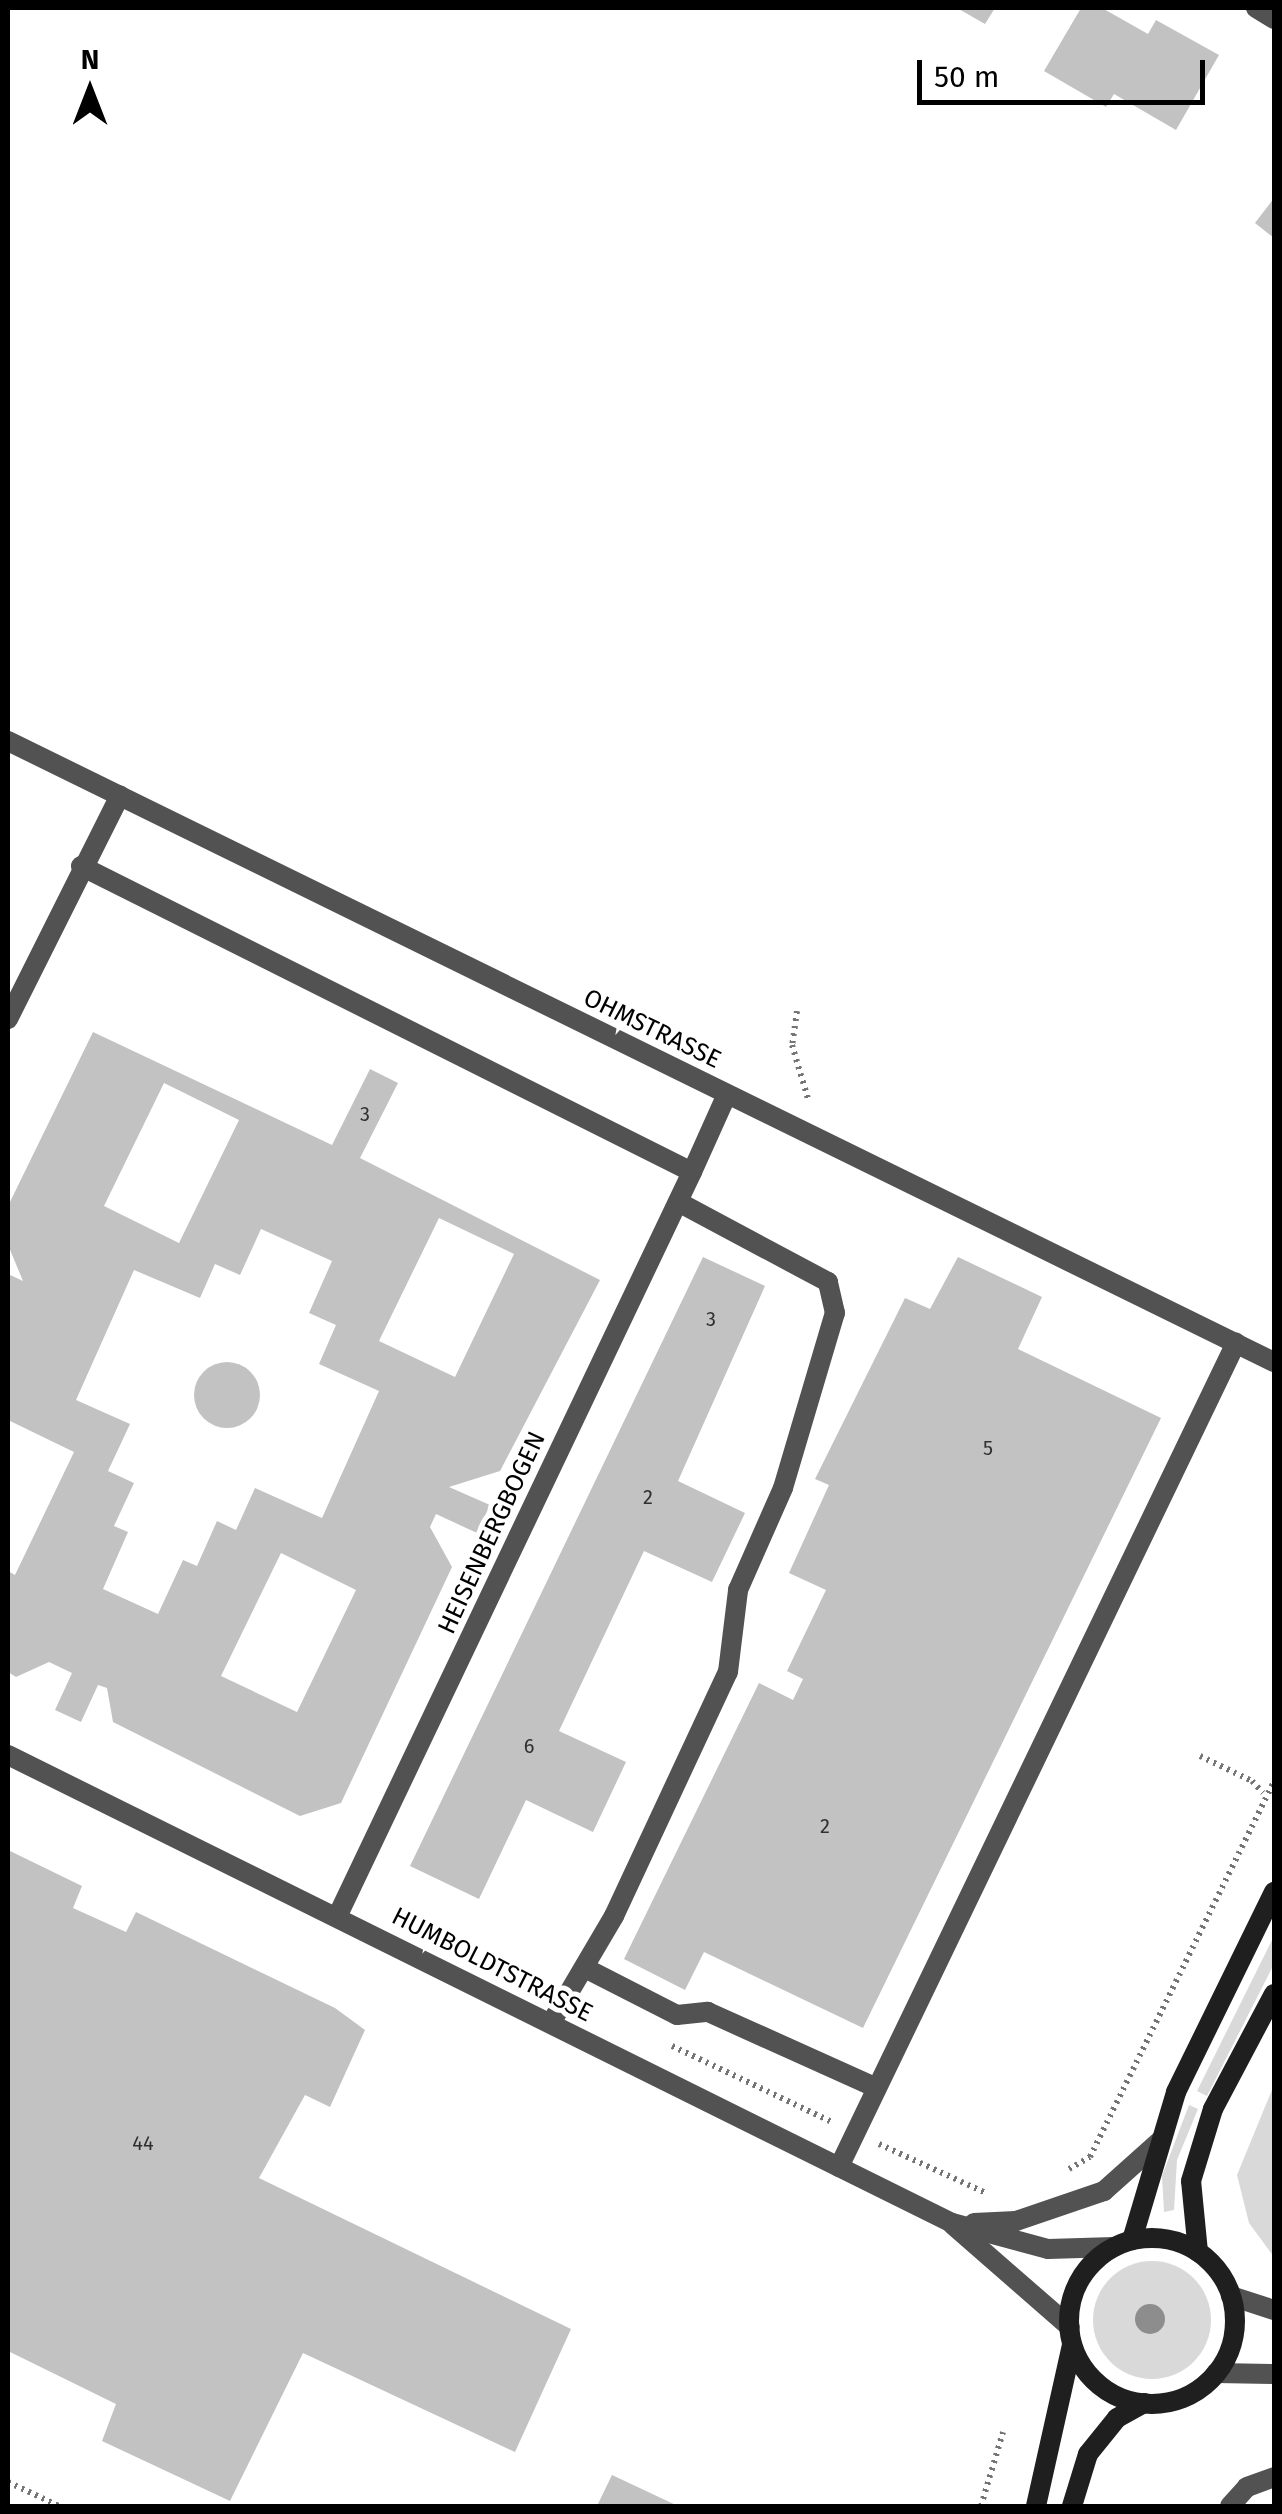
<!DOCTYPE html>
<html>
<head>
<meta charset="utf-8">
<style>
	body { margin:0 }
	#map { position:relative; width:1282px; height:2514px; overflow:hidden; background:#fff; font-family:"Fira Sans",sans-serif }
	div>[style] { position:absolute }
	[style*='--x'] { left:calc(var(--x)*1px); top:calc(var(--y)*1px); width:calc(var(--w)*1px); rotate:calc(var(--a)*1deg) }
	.green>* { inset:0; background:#d9d9d9 }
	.round { border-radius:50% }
	.building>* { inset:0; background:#c2c2c2 }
	.path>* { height:6px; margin-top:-3px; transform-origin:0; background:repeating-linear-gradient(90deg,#747474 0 2.5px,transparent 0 7.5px) }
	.lane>* { height:20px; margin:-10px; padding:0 10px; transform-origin:10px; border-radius:10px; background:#525252 }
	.street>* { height:20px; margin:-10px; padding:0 10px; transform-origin:10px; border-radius:10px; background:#525252 }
	.secondary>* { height:20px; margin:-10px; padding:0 10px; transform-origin:10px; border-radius:10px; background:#1f1f1f }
	.secondary>.ring { margin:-10px; padding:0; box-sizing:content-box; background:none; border:20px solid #1f1f1f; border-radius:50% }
	.trees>* { width:30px; height:30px; margin:-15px; border-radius:50%; background:#8d8d8d }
	span { translate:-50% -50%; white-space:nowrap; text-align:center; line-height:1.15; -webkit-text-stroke:10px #fff; paint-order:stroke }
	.number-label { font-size:20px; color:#303030 }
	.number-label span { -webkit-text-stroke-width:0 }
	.street-label { font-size:25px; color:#000 }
	.frame { position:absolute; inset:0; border:10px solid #000; pointer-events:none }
	.north { position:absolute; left:40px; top:40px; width:100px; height:100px; -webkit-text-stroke:8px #fff; paint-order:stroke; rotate:0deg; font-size:28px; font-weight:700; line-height:40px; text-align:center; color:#000 }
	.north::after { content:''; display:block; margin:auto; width:35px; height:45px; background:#000; clip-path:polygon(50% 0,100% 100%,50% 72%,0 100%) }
	.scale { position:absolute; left:917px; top:60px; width:288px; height:45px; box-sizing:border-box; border:5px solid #000; border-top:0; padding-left:12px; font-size:30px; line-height:35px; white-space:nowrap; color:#000; -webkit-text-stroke:8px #fff; paint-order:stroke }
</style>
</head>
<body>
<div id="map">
	<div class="green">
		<div style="clip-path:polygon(1274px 1936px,1274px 1964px,1207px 2096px,1197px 2091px)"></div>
		<div style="clip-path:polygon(1274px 2085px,1274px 2257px,1249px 2223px,1237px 2175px)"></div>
		<div style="clip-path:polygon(1189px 2105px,1198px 2109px,1177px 2160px,1174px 2210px,1164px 2212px,1162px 2176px)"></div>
		<div class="round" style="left:1093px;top:2261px;width:118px;height:118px"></div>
	</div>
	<div class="building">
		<div style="clip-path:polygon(957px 8px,995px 8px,985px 24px)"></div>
		<div style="clip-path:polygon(1081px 8px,1102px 8px,1148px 34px,1156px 20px,1219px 55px,1176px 130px,1114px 94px,1106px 107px,1044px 71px)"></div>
		<div style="clip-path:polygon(1274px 198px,1274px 238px,1255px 223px)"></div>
		<div style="clip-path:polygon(evenodd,93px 1032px,332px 1145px,370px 1069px,398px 1083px,360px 1158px,600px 1280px,500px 1471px,449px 1487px,490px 1505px,477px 1533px,436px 1514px,430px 1527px,452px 1567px,341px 1803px,300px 1816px,113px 1722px,107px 1688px,98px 1685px,81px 1722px,55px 1710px,72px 1673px,49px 1662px,16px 1677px,8px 1672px,8px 1571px,15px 1575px,74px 1452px,8px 1420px,8px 1274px,23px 1281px,8px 1245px,8px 1206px,93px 1032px,164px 1083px,239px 1120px,179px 1243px,104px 1206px,164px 1083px,93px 1032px,439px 1218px,514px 1254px,455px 1377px,379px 1341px,439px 1218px,93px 1032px,261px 1229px,332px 1261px,309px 1313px,336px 1325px,319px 1364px,379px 1391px,322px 1518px,255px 1488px,236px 1530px,217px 1521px,197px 1566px,183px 1560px,158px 1614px,103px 1589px,128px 1532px,114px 1526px,134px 1483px,108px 1471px,130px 1424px,76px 1400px,134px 1270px,200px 1298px,215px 1264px,240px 1275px,261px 1229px,93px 1032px,281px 1553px,356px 1590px,297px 1712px,221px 1676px,281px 1553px)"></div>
		<div style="clip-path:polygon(703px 1257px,765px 1286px,678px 1481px,745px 1513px,712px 1582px,644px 1551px,559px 1731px,626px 1762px,593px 1832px,526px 1800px,479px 1899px,410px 1866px)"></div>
		<div style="clip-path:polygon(958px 1257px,1042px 1297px,1018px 1349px,1161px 1418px,863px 2028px,704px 1952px,685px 1990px,624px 1959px,759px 1683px,793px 1700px,803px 1679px,787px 1671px,826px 1590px,789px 1573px,829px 1485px,815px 1479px,905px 1298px,930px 1309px)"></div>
		<div class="round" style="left:194px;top:1362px;width:66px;height:66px"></div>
		<div style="clip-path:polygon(8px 1850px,82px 1886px,73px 1908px,126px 1932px,136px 1912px,335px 2008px,365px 2030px,330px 2107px,305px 2095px,259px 2178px,571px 2329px,515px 2452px,303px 2353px,230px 2501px,102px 2441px,116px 2404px,8px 2351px)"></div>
		<div style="clip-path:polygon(612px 2475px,678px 2506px,597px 2506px)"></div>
	</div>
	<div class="path">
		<div style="--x:797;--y:1011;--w:34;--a:98"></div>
		<div style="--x:792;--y:1045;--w:59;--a:73.4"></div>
		<div style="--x:1200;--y:1756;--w:58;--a:25.7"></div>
		<div style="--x:1252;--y:1781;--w:16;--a:47"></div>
		<div style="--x:672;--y:2046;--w:177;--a:25.4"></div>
		<div style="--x:879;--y:2144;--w:118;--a:24.6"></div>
		<div style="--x:1069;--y:2169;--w:24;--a:-30"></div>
		<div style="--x:1090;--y:2157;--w:419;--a:-63.9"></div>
		<div style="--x:8;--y:2482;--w:56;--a:25.2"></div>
		<div style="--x:981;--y:2506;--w:77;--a:-73.4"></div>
	</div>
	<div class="lane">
		<div style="--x:585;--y:1968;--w:103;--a:27.1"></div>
		<div style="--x:677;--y:2015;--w:31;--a:-6"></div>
		<div style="--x:708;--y:2012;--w:183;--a:24.2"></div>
		<div style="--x:551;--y:2023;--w:124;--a:-59.5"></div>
		<div style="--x:614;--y:1916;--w:269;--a:-65"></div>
		<div style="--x:728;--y:1672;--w:83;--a:-83"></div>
		<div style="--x:738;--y:1590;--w:111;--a:-66.2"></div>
		<div style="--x:783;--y:1488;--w:183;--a:-73.5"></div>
		<div style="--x:835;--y:1313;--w:32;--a:-103"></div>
		<div style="--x:828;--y:1282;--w:170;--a:-151.9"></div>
		<div style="--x:839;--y:2167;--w:915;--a:-64.28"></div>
		<div style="--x:1230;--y:2506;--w:25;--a:-48"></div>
		<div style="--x:1247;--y:2487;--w:29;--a:-20"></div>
	</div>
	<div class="street">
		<div style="--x:1256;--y:8;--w:21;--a:31"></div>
		<div style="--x:8;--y:741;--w:1410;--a:26.13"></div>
		<div style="--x:81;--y:866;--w:683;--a:26.6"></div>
		<div style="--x:692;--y:1172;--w:823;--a:115.48"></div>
		<div style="--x:8;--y:1019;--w:250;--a:-63.4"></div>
		<div style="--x:692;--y:1172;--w:85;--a:-65.8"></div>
		<div style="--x:8;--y:1755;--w:1054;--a:26.37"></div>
		<div style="--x:952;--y:2223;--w:99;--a:15.2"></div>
		<div style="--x:1048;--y:2249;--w:66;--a:-1.7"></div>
		<div style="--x:974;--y:2223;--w:42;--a:-2.7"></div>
		<div style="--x:1016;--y:2221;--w:93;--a:-18.8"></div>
		<div style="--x:1104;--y:2191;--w:75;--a:-41.8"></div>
		<div style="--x:953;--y:2225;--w:155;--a:41.1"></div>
		<div style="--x:1231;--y:2296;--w:45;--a:18"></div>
		<div style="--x:1216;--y:2373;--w:58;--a:1"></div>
	</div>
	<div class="secondary">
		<div class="ring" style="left:1069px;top:2238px;width:146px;height:146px"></div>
		<div style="--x:1132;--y:2240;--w:154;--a:-73.4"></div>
		<div style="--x:1176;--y:2092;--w:223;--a:-63.9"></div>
		<div style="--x:1198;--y:2252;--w:71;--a:-95.6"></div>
		<div style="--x:1191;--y:2181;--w:75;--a:-73"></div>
		<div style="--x:1213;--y:2109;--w:130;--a:-62.1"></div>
		<div style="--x:1036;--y:2506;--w:165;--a:-77.4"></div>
		<div style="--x:1072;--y:2506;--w:54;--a:-72.9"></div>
		<div style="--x:1088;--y:2454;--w:46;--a:-51.1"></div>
		<div style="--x:1117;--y:2418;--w:31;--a:-29"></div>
	</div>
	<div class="trees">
		<div style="left:1150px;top:2319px"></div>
	</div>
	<div class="number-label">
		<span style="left:365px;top:1114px">3</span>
		<span style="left:711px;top:1319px">3</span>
		<span style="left:988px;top:1448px">5</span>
		<span style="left:648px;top:1497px">2</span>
		<span style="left:529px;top:1746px">6</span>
		<span style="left:825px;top:1826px">2</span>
		<span style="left:143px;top:2143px">44</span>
	</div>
	<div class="street-label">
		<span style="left:652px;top:1029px;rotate:26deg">OHMSTRASSE</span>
		<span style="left:492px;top:1533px;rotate:-65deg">HEISENBERGBOGEN</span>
		<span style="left:492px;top:1965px;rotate:27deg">HUMBOLDTSTRASSE</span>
	</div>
	<div class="frame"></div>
	<div class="north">N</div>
	<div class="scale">50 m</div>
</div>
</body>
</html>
